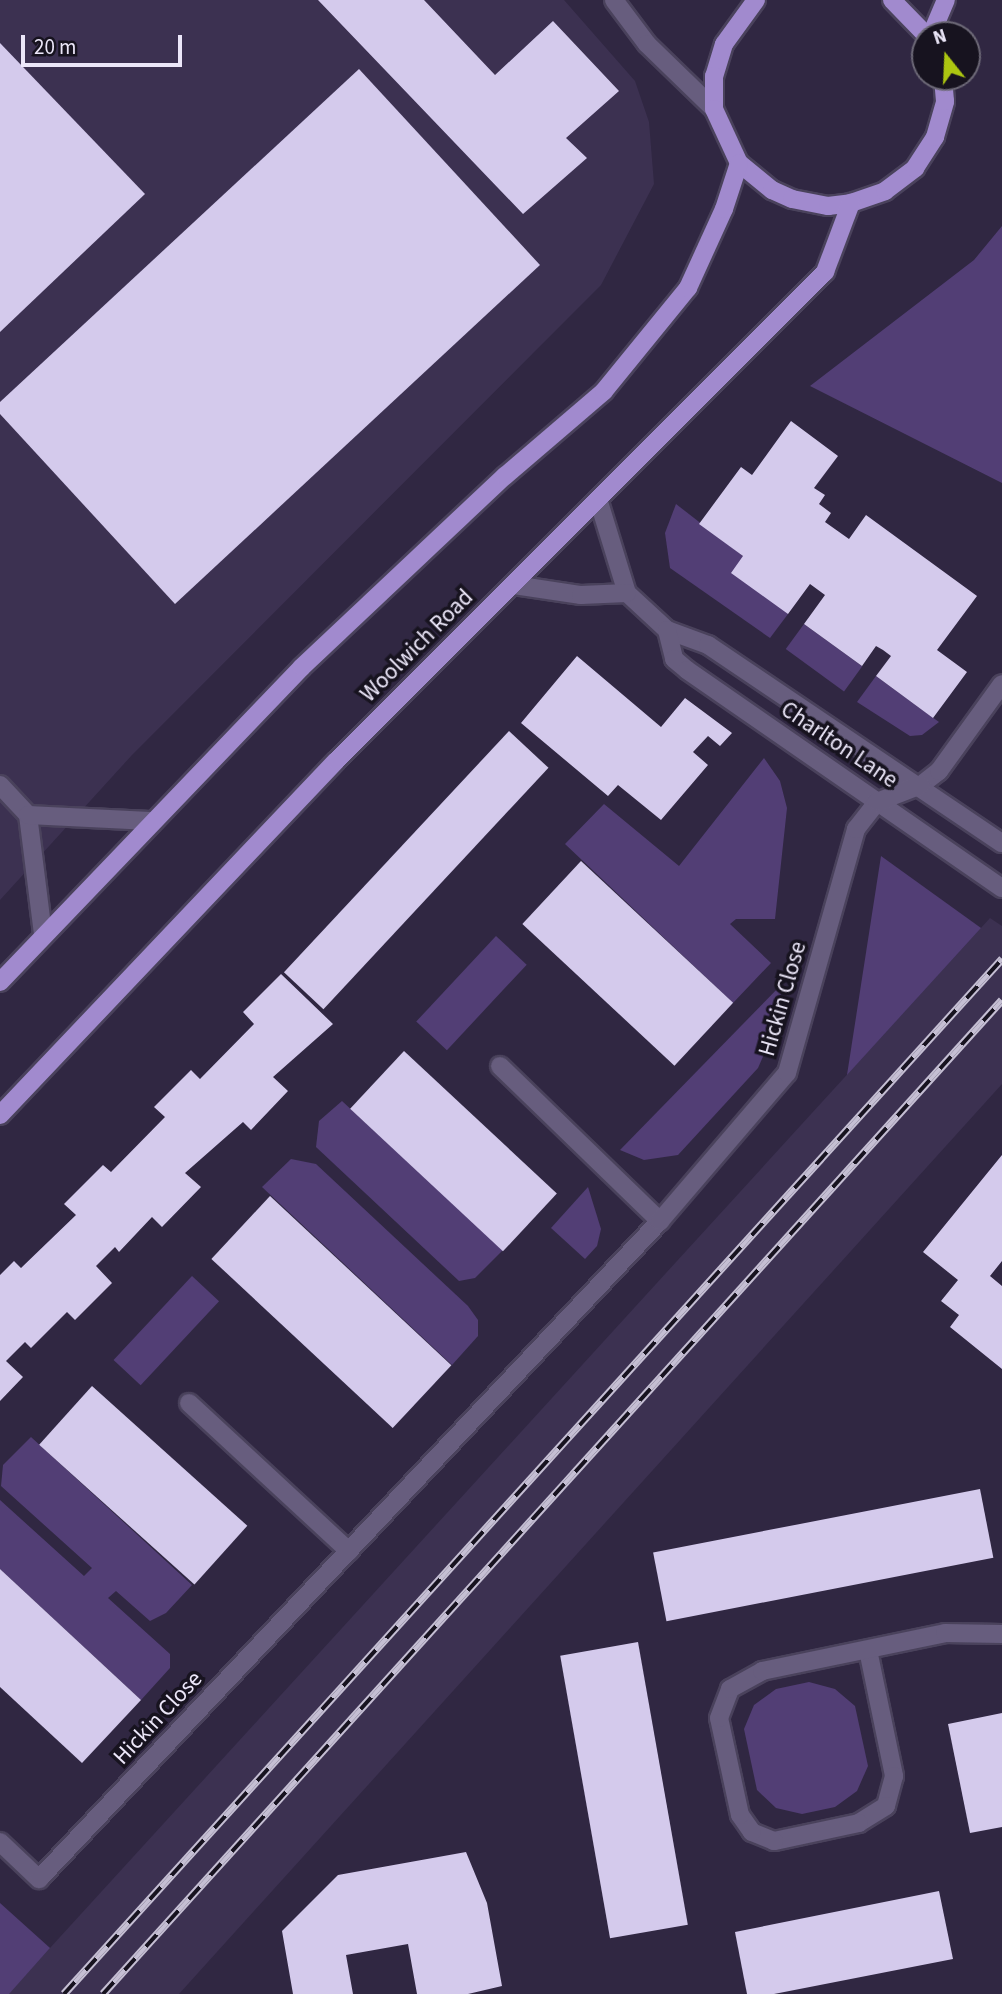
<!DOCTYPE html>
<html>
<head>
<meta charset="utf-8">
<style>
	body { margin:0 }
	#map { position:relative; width:1002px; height:1994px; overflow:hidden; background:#302742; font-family:"Source Sans 3",sans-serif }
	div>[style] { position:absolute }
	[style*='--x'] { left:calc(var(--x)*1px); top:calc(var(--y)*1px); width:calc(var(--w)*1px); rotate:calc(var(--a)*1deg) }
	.built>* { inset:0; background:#3c3151 }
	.green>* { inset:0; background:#523e75; transform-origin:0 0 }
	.building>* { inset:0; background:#d4caec; transform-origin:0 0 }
	.roads { filter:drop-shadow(2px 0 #4a425c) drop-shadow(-2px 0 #4a425c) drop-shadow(0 2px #4a425c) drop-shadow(0 -2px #4a425c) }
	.lane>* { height:18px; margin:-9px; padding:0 9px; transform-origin:9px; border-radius:9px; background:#675d7e }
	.street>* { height:18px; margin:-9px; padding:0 9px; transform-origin:9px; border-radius:9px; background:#675d7e }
	.primary>* { height:18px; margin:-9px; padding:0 9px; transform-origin:9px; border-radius:9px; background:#a18ace }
	.rail>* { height:8px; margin-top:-4px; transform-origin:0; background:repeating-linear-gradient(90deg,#17131f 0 16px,#c5bfd3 0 32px); box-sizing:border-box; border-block:2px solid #c5bfd3 }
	span { translate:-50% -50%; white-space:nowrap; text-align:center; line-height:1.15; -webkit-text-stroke:7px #17131f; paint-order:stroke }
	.street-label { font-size:23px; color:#ece7f9 }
	.north { position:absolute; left:911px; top:21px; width:70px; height:70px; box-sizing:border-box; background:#17131f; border:2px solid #6c6876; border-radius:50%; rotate:342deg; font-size:19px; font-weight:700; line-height:28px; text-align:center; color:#ece7f9 }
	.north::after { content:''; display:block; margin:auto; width:24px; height:32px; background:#acc611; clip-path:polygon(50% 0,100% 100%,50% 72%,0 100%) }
	.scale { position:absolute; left:21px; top:35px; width:161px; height:32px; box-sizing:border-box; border:4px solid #ece7f9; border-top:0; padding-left:9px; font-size:21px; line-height:24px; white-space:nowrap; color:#ece7f9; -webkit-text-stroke:5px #17131f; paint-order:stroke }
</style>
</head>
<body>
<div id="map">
	<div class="built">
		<div style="clip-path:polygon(0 0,564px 0,635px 81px,649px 122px,654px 184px,601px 285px,132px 755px,0 900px)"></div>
		<div style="clip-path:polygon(990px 918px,1002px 926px,1002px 1084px,179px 1994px,8px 1994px)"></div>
	</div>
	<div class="green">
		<div style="clip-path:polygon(1002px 226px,1002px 483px,810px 386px,974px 260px)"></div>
		<div style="clip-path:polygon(676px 504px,743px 556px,788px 614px,770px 638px,670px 568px,665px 533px)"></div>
		<div style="left:804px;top:624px;width:72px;height:31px;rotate:36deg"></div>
		<div style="clip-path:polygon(876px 676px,939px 722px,922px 735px,910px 736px,857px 702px)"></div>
		<div style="clip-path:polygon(764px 758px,780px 781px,787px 808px,775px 919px,736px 919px,730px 924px,771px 963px,733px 1003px,565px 844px,604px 804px,679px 866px)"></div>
		<div style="clip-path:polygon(881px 856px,981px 928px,847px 1075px)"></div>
		<div style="left:496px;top:936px;width:42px;height:117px;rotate:43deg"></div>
		<div style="clip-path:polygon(783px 983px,772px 1036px,758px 1068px,678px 1155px,644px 1160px,620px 1150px)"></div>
		<div style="clip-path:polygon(342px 1101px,503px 1250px,475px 1278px,459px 1281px,316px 1147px,319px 1121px)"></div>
		<div style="clip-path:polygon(291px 1159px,316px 1164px,468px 1306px,478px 1320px,478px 1336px,452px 1365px,262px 1187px)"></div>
		<div style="clip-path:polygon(588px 1187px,601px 1229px,597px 1246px,585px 1259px,551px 1228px)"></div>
		<div style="left:192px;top:1276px;width:37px;height:115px;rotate:43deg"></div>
		<div style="clip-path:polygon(31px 1437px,192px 1585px,166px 1613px,150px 1621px,116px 1591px,108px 1598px,170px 1654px,170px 1668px,141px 1700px,0 1569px,0 1500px,84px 1576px,92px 1568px,1px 1486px,3px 1465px)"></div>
		<div style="clip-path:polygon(809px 1682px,835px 1689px,855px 1706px,868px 1766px,857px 1791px,835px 1807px,802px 1814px,776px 1808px,757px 1790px,744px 1729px,754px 1705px,776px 1689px)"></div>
		<div style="clip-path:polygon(0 1903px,50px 1948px,9px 1994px,0 1994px)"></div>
	</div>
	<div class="building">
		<div style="clip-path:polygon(318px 0,424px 0,495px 75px,553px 21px,619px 91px,566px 138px,587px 158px,523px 214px)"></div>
		<div style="clip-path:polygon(0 43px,145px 194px,0 332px)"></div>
		<div style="clip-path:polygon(359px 69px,540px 265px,175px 604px,0 414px,0 402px)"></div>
		<div style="clip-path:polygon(791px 421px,838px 456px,814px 488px,825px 495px,819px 504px,831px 513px,825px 522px,849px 539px,866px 515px,977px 596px,937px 650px,967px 672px,933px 718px,876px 676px,891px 656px,883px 650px,876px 646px,862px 666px,804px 624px,825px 595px,810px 584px,788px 614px,731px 573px,743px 556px,699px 524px,741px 467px,752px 475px)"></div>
		<div style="clip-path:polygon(577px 656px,661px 727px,685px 698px,732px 733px,720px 746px,708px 736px,693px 752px,708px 765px,661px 820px,618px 785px,608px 796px,521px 723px)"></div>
		<div style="left:509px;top:731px;width:54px;height:330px;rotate:43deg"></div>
		<div style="left:581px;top:861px;width:208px;height:86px;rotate:43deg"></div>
		<div style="clip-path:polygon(281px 974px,333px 1024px,273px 1077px,288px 1091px,251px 1130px,243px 1122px,185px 1173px,201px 1187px,162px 1227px,152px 1217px,119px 1252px,115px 1247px,96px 1266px,112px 1283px,75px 1320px,67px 1312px,31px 1348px,25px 1342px,6px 1361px,23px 1377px,0 1401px,0 1275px,14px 1261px,21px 1268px,76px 1215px,64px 1204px,103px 1165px,111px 1172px,165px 1117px,154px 1107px,191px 1070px,200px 1079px,254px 1024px,243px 1012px)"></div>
		<div style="left:404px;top:1051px;width:209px;height:79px;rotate:43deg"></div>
		<div style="clip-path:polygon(1002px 1155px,1002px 1261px,990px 1276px,1002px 1286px,1002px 1369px,950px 1327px,959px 1315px,941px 1301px,958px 1280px,923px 1252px)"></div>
		<div style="left:270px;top:1196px;width:248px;height:86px;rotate:43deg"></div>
		<div style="left:92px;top:1386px;width:209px;height:79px;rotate:42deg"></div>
		<div style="left:980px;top:1489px;width:70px;height:333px;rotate:79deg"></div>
		<div style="clip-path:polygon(0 1569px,141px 1700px,82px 1763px,0 1687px)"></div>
		<div style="left:638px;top:1642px;width:287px;height:79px;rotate:80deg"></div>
		<div style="clip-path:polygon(1002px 1713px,1002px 1827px,970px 1833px,948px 1724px)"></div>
		<div style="clip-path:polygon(466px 1852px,487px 1903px,502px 1986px,468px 1994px,417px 1994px,408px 1944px,346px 1955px,353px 1994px,293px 1994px,282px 1931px,338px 1875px)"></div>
		<div style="clip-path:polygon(939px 1891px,953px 1959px,774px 1994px,747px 1994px,735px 1932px)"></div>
	</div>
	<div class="roads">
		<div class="lane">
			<div style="--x:921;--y:785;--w:23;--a:-38"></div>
			<div style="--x:939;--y:771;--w:107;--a:-54.1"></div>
		</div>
		<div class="street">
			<div style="--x:614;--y:0;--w:55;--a:53.1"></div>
			<div style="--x:647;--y:44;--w:93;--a:44.1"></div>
			<div style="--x:598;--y:499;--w:98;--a:72.9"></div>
			<div style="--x:627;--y:593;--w:54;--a:42.8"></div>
			<div style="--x:667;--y:630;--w:44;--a:20.1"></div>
			<div style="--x:708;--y:645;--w:354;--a:34"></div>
			<div style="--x:514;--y:585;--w:68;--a:8.5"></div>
			<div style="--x:581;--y:595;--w:46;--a:-2.5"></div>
			<div style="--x:667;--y:630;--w:30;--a:76"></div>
			<div style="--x:674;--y:659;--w:17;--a:40"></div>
			<div style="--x:687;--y:670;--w:383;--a:34.7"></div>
			<div style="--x:0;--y:785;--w:41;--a:47"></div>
			<div style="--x:28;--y:815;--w:120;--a:82.8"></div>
			<div style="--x:28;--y:815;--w:122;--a:2.8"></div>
			<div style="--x:500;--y:1066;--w:223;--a:44.1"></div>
			<div style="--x:189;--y:1403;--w:218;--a:42.8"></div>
			<div style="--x:868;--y:1650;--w:129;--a:78.3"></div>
			<div style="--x:894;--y:1776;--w:31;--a:105"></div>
			<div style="--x:886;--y:1806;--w:32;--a:148"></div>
			<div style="--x:859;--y:1823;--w:87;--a:168"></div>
			<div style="--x:774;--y:1841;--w:24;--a:-158"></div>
			<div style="--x:752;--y:1832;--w:21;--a:-125"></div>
			<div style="--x:740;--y:1815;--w:99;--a:-102.2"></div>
			<div style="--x:719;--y:1718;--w:31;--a:-69"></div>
			<div style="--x:730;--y:1689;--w:37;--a:-29"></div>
			<div style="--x:762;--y:1671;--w:187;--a:-11.7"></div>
			<div style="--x:945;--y:1633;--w:57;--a:1"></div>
			<div style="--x:0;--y:1842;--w:54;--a:43.5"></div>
			<div style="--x:39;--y:1879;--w:905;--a:-46.66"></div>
			<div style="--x:660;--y:1221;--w:195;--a:-49.4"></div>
			<div style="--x:787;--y:1073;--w:254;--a:-74.2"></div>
			<div style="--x:856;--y:829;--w:34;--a:-52"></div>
			<div style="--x:877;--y:802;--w:47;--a:-21.1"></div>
		</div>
		<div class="primary">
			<div style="--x:756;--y:0;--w:54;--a:126"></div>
			<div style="--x:724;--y:44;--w:34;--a:107"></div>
			<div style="--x:714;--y:76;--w:33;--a:90"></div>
			<div style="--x:714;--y:109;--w:60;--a:65.2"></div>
			<div style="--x:739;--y:163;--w:43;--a:39.3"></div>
			<div style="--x:772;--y:190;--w:22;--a:24"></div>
			<div style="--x:792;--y:199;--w:37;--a:11"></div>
			<div style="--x:828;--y:206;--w:23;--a:-7"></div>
			<div style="--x:851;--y:203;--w:36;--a:-19"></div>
			<div style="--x:885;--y:191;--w:38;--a:-37"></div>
			<div style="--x:915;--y:168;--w:37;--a:-57"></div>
			<div style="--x:935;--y:137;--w:37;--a:-74"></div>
			<div style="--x:945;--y:101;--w:24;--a:-95"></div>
			<div style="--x:892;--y:0;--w:49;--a:45.8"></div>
			<div style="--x:931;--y:35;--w:38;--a:-67"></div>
			<div style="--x:0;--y:982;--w:436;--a:-46.2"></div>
			<div style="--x:302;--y:667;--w:279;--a:-43.3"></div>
			<div style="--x:505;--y:476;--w:130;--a:-40.6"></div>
			<div style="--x:604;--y:391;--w:133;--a:-50.8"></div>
			<div style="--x:688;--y:288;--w:87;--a:-65.5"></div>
			<div style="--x:724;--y:209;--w:48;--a:-71.9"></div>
			<div style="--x:0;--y:1115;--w:488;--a:-46.5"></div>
			<div style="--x:336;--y:761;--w:692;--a:-45"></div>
			<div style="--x:825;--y:272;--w:74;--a:-69.4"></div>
		</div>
	</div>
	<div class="rail">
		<div style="--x:64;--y:1994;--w:1397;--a:-47.81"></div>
		<div style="--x:103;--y:1994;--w:1340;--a:-47.87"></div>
	</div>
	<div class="street-label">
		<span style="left:417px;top:646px;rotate:-45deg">Woolwich Road</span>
		<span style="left:839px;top:745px;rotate:34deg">Charlton Lane</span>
		<span style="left:783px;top:999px;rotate:-74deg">Hickin Close</span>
		<span style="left:158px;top:1718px;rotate:-47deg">Hickin Close</span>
	</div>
	<div class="north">N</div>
	<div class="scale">20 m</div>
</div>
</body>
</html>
